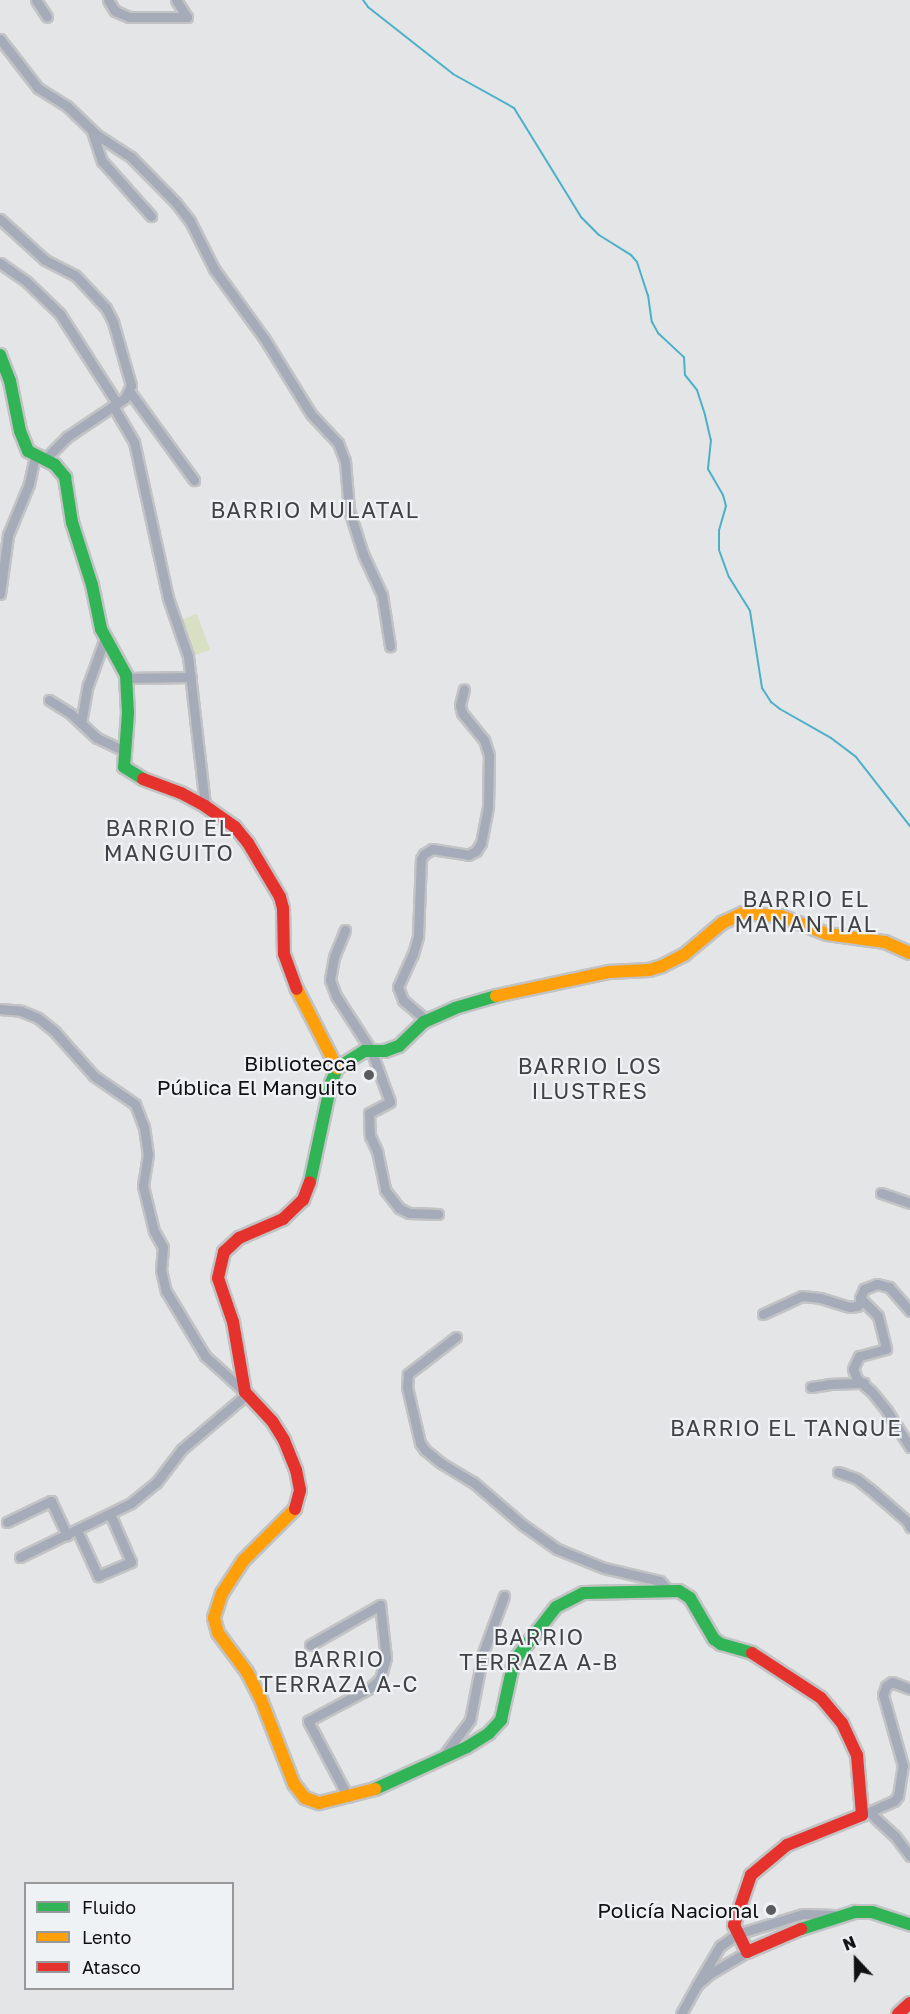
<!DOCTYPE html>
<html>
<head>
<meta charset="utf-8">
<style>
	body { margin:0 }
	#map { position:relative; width:910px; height:2014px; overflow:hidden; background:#e3e5e7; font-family:"Golos Text",sans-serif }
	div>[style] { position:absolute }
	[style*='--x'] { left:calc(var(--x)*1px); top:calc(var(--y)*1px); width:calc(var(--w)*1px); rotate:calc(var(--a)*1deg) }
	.green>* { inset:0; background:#d8e0c4; transform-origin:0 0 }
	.stream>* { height:2px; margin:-1px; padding:0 1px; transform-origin:1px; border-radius:1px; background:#4cb0c8 }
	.roads { filter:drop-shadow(2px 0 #c2c3c4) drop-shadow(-2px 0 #c2c3c4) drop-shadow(0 2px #c2c3c4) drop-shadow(0 -2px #c2c3c4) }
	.street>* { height:9px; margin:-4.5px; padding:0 4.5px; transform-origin:4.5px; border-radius:4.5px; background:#a5abb8 }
	.fast>* { height:12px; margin:-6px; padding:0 6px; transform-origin:6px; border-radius:6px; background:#30b455 }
	.slow>* { height:12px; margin:-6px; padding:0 6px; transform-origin:6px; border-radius:6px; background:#ff9f0a }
	.jam>* { height:12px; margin:-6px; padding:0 6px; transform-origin:6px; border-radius:6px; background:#e5322d }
	.dots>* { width:16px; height:16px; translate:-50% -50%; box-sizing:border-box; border:3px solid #eff2f5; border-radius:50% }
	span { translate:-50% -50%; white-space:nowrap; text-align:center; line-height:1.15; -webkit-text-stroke:4.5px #eff2f5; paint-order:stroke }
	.poi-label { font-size:21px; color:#101112 }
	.right { translate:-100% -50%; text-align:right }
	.neighbourhood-label { font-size:22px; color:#404245; letter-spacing:1.5px }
	.legend { position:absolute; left:24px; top:1882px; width:210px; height:108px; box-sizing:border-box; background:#eff2f5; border:2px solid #96989a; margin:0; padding:8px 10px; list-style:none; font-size:18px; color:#101112 }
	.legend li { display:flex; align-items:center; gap:12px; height:30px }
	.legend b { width:30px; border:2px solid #96989a }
	.north { position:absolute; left:826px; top:1930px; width:60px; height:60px; -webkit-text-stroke:4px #eff2f5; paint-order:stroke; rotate:338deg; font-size:16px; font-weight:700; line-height:24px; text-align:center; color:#101112 }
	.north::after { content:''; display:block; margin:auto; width:21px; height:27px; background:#101112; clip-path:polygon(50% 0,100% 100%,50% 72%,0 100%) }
</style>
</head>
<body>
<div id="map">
	<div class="green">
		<div style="left:197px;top:614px;width:38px;height:18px;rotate:70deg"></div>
	</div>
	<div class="stream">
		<div style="--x:363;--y:0;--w:9;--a:54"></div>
		<div style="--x:368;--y:7;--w:108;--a:38.2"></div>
		<div style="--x:453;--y:74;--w:70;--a:29.1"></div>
		<div style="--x:514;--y:108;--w:128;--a:58.4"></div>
		<div style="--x:581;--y:217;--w:25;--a:45"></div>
		<div style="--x:599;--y:235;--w:38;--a:32"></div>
		<div style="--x:631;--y:255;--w:9;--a:49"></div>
		<div style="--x:637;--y:262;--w:35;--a:72"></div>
		<div style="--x:648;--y:295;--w:27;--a:82"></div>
		<div style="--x:652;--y:322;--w:13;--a:61"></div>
		<div style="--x:658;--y:333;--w:35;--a:43"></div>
		<div style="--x:684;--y:357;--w:18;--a:87"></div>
		<div style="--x:685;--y:375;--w:19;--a:51"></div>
		<div style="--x:697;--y:390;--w:26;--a:72"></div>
		<div style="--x:705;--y:415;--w:26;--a:77"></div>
		<div style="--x:711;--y:440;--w:29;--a:96"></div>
		<div style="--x:708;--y:469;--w:30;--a:60"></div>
		<div style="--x:723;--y:495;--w:11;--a:75"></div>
		<div style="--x:726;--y:506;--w:25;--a:106"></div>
		<div style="--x:719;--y:530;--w:20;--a:90"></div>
		<div style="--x:719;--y:550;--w:29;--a:70"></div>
		<div style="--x:729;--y:577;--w:40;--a:58"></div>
		<div style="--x:750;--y:611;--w:78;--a:81.1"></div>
		<div style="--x:762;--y:688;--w:17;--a:57"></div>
		<div style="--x:771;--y:702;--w:11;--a:38"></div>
		<div style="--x:780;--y:709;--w:59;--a:29.6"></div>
		<div style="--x:831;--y:738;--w:31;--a:37"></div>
		<div style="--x:856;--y:757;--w:88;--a:52"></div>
	</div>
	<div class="roads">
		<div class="street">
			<div style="--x:36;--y:0;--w:20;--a:57"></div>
			<div style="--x:108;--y:0;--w:13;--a:58"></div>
			<div style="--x:115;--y:11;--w:15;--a:23"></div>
			<div style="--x:129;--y:17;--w:58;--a:0"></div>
			<div style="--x:187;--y:17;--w:20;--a:-123"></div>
			<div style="--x:0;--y:39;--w:62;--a:52.2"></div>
			<div style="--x:38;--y:88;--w:34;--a:32"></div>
			<div style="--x:67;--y:106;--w:42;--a:44"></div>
			<div style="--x:97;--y:135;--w:40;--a:32.9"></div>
			<div style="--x:131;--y:157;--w:64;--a:45.6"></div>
			<div style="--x:176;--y:203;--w:23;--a:52"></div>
			<div style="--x:190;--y:221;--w:54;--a:63.4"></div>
			<div style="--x:214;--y:269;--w:85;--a:54.1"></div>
			<div style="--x:264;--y:338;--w:89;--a:58.3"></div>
			<div style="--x:311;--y:414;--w:40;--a:47"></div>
			<div style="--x:338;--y:443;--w:19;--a:69"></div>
			<div style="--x:345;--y:461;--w:49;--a:85.3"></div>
			<div style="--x:349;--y:510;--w:46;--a:72.3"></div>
			<div style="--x:363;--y:554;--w:45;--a:65.1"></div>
			<div style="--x:382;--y:595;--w:52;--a:81.1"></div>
			<div style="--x:92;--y:131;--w:32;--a:72"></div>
			<div style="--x:102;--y:161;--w:74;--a:48.3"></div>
			<div style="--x:0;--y:219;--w:61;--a:42.3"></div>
			<div style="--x:45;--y:260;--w:34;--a:27"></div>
			<div style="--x:75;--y:275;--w:45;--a:46.8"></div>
			<div style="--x:106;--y:308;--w:16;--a:63"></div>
			<div style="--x:113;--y:322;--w:66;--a:74.1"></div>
			<div style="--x:131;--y:385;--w:14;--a:115"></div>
			<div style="--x:125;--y:398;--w:70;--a:146.1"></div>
			<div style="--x:67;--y:437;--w:33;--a:135"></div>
			<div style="--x:0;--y:263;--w:33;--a:35"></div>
			<div style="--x:27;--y:282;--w:46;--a:44.1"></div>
			<div style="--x:60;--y:314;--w:106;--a:57.4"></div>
			<div style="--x:130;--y:392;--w:109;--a:54"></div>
			<div style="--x:113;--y:406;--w:42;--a:59.7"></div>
			<div style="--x:134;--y:442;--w:160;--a:77.7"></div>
			<div style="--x:168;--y:598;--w:61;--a:71"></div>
			<div style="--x:188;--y:656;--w:151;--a:83.5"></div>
			<div style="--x:0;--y:594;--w:60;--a:-82.3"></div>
			<div style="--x:8;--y:535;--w:55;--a:-67.6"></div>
			<div style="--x:29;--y:484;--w:29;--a:-78"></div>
			<div style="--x:126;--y:678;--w:65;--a:-0.9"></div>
			<div style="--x:49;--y:700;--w:26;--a:32"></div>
			<div style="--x:71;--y:714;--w:35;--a:43"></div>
			<div style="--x:97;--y:738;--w:29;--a:25"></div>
			<div style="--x:81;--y:723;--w:39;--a:-80"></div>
			<div style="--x:88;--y:685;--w:50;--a:-70.1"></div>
			<div style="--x:345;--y:930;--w:29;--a:112"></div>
			<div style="--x:334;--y:957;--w:23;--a:100"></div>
			<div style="--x:330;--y:980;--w:17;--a:69"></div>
			<div style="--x:336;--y:996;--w:64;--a:57.1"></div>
			<div style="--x:371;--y:1050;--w:55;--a:69.9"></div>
			<div style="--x:390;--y:1102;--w:24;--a:152"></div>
			<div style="--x:369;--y:1113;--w:23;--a:88"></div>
			<div style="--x:370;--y:1136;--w:17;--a:65"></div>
			<div style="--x:377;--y:1151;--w:40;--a:78"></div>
			<div style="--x:385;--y:1190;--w:23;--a:52"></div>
			<div style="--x:399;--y:1208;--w:11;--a:27"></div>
			<div style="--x:409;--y:1213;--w:29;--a:2"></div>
			<div style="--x:0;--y:1009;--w:21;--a:5"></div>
			<div style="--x:21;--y:1011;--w:18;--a:22"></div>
			<div style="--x:38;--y:1018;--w:22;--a:39"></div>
			<div style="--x:55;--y:1032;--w:59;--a:48.4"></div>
			<div style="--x:94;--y:1076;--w:50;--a:34.3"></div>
			<div style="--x:135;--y:1104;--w:25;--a:69"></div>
			<div style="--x:144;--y:1127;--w:27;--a:82"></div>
			<div style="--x:148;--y:1154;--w:32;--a:99"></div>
			<div style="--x:143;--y:1186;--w:46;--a:76.3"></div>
			<div style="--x:154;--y:1231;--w:18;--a:61"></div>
			<div style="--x:163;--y:1247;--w:23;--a:95"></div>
			<div style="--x:161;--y:1270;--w:22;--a:77"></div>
			<div style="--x:166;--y:1291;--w:76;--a:59"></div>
			<div style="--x:205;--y:1356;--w:54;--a:42"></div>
			<div style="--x:427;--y:1021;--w:32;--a:-139"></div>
			<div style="--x:403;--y:1000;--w:14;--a:-111"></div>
			<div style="--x:398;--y:987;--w:36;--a:-66"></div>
			<div style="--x:413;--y:954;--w:19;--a:-74"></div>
			<div style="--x:418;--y:936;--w:77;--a:-87.8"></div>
			<div style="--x:421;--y:859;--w:6;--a:-59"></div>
			<div style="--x:424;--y:854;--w:9;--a:-32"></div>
			<div style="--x:432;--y:849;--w:36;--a:9"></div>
			<div style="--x:468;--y:855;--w:9;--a:-27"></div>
			<div style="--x:476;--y:851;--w:9;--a:-58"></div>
			<div style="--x:481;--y:843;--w:38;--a:-79"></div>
			<div style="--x:488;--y:806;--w:51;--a:-88.9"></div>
			<div style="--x:489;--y:755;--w:16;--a:-108"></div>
			<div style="--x:484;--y:740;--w:35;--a:-129"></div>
			<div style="--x:462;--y:713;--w:8;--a:-104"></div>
			<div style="--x:460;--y:705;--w:16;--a:-76"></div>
			<div style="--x:881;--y:1193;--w:31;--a:19"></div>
			<div style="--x:910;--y:1311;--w:32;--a:-131"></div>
			<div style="--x:889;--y:1287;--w:12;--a:-166"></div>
			<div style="--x:877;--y:1284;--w:14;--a:159"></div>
			<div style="--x:864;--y:1289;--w:10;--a:114"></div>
			<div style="--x:860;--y:1298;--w:25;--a:45"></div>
			<div style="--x:878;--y:1316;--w:34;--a:76"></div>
			<div style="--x:886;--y:1349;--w:28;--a:165"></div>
			<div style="--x:859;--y:1356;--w:14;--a:115"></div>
			<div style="--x:853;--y:1369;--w:11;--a:68"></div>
			<div style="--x:857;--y:1379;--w:18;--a:41"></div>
			<div style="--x:871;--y:1391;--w:26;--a:51"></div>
			<div style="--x:887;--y:1411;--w:43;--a:57.4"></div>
			<div style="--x:763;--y:1314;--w:43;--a:-24.8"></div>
			<div style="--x:802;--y:1296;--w:18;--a:6"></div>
			<div style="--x:820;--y:1298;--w:31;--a:17"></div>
			<div style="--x:850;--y:1307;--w:7;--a:-8"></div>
			<div style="--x:857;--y:1306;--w:7;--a:-45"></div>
			<div style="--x:456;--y:1337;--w:61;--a:142.4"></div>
			<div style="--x:408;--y:1374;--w:13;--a:94"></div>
			<div style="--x:407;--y:1387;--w:57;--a:76.9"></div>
			<div style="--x:420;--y:1443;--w:9;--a:54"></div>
			<div style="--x:425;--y:1450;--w:21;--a:39"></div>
			<div style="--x:441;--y:1463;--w:37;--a:31"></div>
			<div style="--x:473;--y:1482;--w:66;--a:40.7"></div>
			<div style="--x:523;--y:1525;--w:42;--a:35.2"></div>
			<div style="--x:557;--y:1549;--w:51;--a:22"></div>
			<div style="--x:604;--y:1568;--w:57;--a:13.1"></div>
			<div style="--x:660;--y:1581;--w:11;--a:49"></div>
			<div style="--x:811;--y:1387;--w:18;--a:-9"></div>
			<div style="--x:829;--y:1384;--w:35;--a:-2"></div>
			<div style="--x:838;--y:1472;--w:20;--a:20"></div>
			<div style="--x:857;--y:1479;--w:16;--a:38"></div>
			<div style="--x:870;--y:1489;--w:49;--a:40.9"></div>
			<div style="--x:907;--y:1521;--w:7;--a:63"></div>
			<div style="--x:7;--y:1522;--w:49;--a:-25.5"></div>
			<div style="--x:51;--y:1501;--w:38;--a:65"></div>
			<div style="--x:77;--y:1530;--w:51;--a:65.5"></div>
			<div style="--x:98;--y:1576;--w:36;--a:-23"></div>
			<div style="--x:131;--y:1562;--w:52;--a:-113.6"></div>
			<div style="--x:20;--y:1557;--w:123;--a:-25.9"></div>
			<div style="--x:131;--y:1503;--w:32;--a:-39"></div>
			<div style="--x:156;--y:1483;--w:43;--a:-52.6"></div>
			<div style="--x:182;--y:1449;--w:85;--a:-40.2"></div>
			<div style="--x:310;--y:1645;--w:81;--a:-29.7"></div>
			<div style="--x:380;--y:1605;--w:53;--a:83.5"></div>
			<div style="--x:386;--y:1658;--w:22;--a:106"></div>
			<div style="--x:380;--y:1679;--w:13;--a:138"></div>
			<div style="--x:370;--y:1688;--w:70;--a:152"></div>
			<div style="--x:308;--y:1721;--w:86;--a:62.2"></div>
			<div style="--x:442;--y:1758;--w:47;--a:-53.6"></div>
			<div style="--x:470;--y:1720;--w:68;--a:-79"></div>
			<div style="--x:483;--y:1653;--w:61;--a:-69.8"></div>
			<div style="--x:869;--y:1812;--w:35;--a:43"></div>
			<div style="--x:895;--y:1836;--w:25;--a:53"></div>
			<div style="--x:862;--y:1815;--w:35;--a:-24"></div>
			<div style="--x:894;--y:1801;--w:6;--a:-51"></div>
			<div style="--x:898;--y:1796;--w:30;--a:-81"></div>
			<div style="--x:903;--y:1766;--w:74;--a:-105.7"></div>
			<div style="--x:883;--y:1695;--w:9;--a:-72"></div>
			<div style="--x:886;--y:1686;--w:7;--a:-34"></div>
			<div style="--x:892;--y:1682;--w:19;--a:21"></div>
			<div style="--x:697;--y:1985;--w:45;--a:-59.5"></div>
			<div style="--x:720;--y:1946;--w:21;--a:-35"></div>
			<div style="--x:737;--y:1934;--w:69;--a:-16.9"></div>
			<div style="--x:803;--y:1914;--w:31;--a:2"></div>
			<div style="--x:681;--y:2014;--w:33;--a:-61"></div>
			<div style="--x:697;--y:1985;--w:18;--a:-41"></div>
			<div style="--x:711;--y:1973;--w:42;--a:-30.3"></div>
		</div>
		<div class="fast">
			<div style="--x:0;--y:355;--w:28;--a:69"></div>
			<div style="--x:10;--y:381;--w:51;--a:78.7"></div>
			<div style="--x:20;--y:431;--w:22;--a:68"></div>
			<div style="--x:28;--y:451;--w:30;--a:27"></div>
			<div style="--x:55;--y:465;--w:16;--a:50"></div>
			<div style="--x:65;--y:477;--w:46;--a:81.2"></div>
			<div style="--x:72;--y:522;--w:66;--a:72.4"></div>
			<div style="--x:92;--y:585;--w:45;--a:78.4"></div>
			<div style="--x:101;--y:629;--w:52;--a:61.5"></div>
			<div style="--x:126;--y:675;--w:38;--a:87"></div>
			<div style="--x:128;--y:713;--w:54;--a:94.2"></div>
			<div style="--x:124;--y:767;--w:22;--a:32"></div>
			<div style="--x:310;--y:1182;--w:101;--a:-78"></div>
			<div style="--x:331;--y:1083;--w:16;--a:-68"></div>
			<div style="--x:337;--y:1068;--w:32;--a:-32"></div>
			<div style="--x:364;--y:1051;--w:21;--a:0"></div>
			<div style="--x:385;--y:1051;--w:15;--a:-20"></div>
			<div style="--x:399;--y:1046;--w:35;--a:-44"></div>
			<div style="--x:424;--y:1022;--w:34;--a:-24"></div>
			<div style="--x:455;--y:1008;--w:43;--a:-16.3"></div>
			<div style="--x:375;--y:1789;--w:101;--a:-24.5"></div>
			<div style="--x:467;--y:1747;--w:26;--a:-32"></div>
			<div style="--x:489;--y:1733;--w:18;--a:-47"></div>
			<div style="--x:501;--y:1720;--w:60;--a:-77.6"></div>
			<div style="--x:514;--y:1661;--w:68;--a:-52.1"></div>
			<div style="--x:556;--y:1607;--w:31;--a:-27"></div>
			<div style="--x:584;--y:1593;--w:95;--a:-1.2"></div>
			<div style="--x:679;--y:1591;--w:13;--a:32"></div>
			<div style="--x:690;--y:1598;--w:48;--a:59.7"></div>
			<div style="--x:714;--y:1639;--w:9;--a:36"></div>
			<div style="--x:721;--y:1644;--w:32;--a:16"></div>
			<div style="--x:801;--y:1929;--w:57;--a:-17.5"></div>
			<div style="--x:855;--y:1912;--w:17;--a:0"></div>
			<div style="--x:872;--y:1912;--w:40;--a:18"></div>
		</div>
		<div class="slow">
			<div style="--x:297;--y:989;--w:89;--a:63.1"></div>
			<div style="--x:496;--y:996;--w:116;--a:-12"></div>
			<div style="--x:609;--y:972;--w:40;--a:-2.9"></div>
			<div style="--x:649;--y:970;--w:14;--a:-17"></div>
			<div style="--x:662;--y:966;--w:25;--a:-27"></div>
			<div style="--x:684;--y:955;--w:50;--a:-40.1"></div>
			<div style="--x:722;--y:923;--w:23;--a:-25"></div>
			<div style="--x:743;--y:913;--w:38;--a:5"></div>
			<div style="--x:781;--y:916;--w:49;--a:21.4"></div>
			<div style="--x:827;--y:934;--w:59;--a:7.9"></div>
			<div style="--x:885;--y:942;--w:27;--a:24"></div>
			<div style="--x:295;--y:1509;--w:74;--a:135"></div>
			<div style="--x:243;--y:1561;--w:38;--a:123"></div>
			<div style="--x:222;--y:1593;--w:26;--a:108"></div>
			<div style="--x:214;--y:1618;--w:16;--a:75"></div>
			<div style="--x:218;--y:1633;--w:49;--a:53.4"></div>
			<div style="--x:247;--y:1672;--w:28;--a:63"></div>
			<div style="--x:260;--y:1697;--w:93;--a:68.7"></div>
			<div style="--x:294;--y:1784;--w:18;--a:52"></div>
			<div style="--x:305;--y:1798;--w:15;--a:20"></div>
			<div style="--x:319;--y:1803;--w:58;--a:-14"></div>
		</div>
		<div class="jam">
			<div style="--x:143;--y:779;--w:40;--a:20.2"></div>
			<div style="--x:181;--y:793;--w:27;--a:28"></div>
			<div style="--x:205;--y:806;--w:37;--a:35"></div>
			<div style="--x:235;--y:827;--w:21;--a:51"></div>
			<div style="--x:248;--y:843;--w:63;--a:59.3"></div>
			<div style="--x:280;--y:897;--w:11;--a:75"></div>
			<div style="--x:283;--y:908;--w:46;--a:88.8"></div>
			<div style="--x:284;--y:954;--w:37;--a:70"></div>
			<div style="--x:295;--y:1509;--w:20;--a:-75"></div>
			<div style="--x:300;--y:1490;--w:20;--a:-101"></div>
			<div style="--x:296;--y:1470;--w:32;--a:-112"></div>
			<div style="--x:284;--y:1440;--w:22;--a:-122"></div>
			<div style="--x:272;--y:1421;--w:40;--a:-133"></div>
			<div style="--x:245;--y:1392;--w:71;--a:-99.7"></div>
			<div style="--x:233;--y:1322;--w:46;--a:-108.8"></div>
			<div style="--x:218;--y:1278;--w:27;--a:-77"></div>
			<div style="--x:224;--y:1252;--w:21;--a:-43"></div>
			<div style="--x:239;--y:1238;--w:48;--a:-23.4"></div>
			<div style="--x:283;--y:1219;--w:28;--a:-44"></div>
			<div style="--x:303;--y:1200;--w:19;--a:-69"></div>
			<div style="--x:752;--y:1653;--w:82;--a:33.1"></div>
			<div style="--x:821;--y:1698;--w:33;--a:50"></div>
			<div style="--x:842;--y:1723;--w:35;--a:65"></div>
			<div style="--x:857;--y:1755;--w:60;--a:85.2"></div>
			<div style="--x:862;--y:1815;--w:81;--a:158.2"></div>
			<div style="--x:787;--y:1845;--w:47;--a:140.2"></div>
			<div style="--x:751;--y:1875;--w:53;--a:108.8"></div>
			<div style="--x:734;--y:1925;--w:30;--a:64"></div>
			<div style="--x:747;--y:1952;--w:59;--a:-23.1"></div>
			<div style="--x:898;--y:2014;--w:16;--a:-43"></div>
		</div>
	</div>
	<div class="dots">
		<div style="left:369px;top:1075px;background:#5a5b5d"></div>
		<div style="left:771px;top:1910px;background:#5a5b5d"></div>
	</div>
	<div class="poi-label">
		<span class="right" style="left:357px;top:1075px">Bibliotecca<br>Pública El Manguito</span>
		<span class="right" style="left:759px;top:1910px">Policía Nacional</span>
	</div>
	<div class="neighbourhood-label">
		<span style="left:315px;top:510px">BARRIO MULATAL</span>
		<span style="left:169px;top:840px">BARRIO EL<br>MANGUITO</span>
		<span style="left:806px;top:911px">BARRIO EL<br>MANANTIAL</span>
		<span style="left:590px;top:1078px">BARRIO LOS<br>ILUSTRES</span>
		<span style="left:786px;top:1428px">BARRIO EL TANQUE</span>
		<span style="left:539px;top:1649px">BARRIO<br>TERRAZA A-B</span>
		<span style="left:339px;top:1671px">BARRIO<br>TERRAZA A-C</span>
	</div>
	<ul class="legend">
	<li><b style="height:8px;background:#30b455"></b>Fluido</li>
	<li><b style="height:8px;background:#ff9f0a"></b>Lento</li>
	<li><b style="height:8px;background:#e5322d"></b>Atasco</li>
	</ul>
	<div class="north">N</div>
</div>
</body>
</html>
